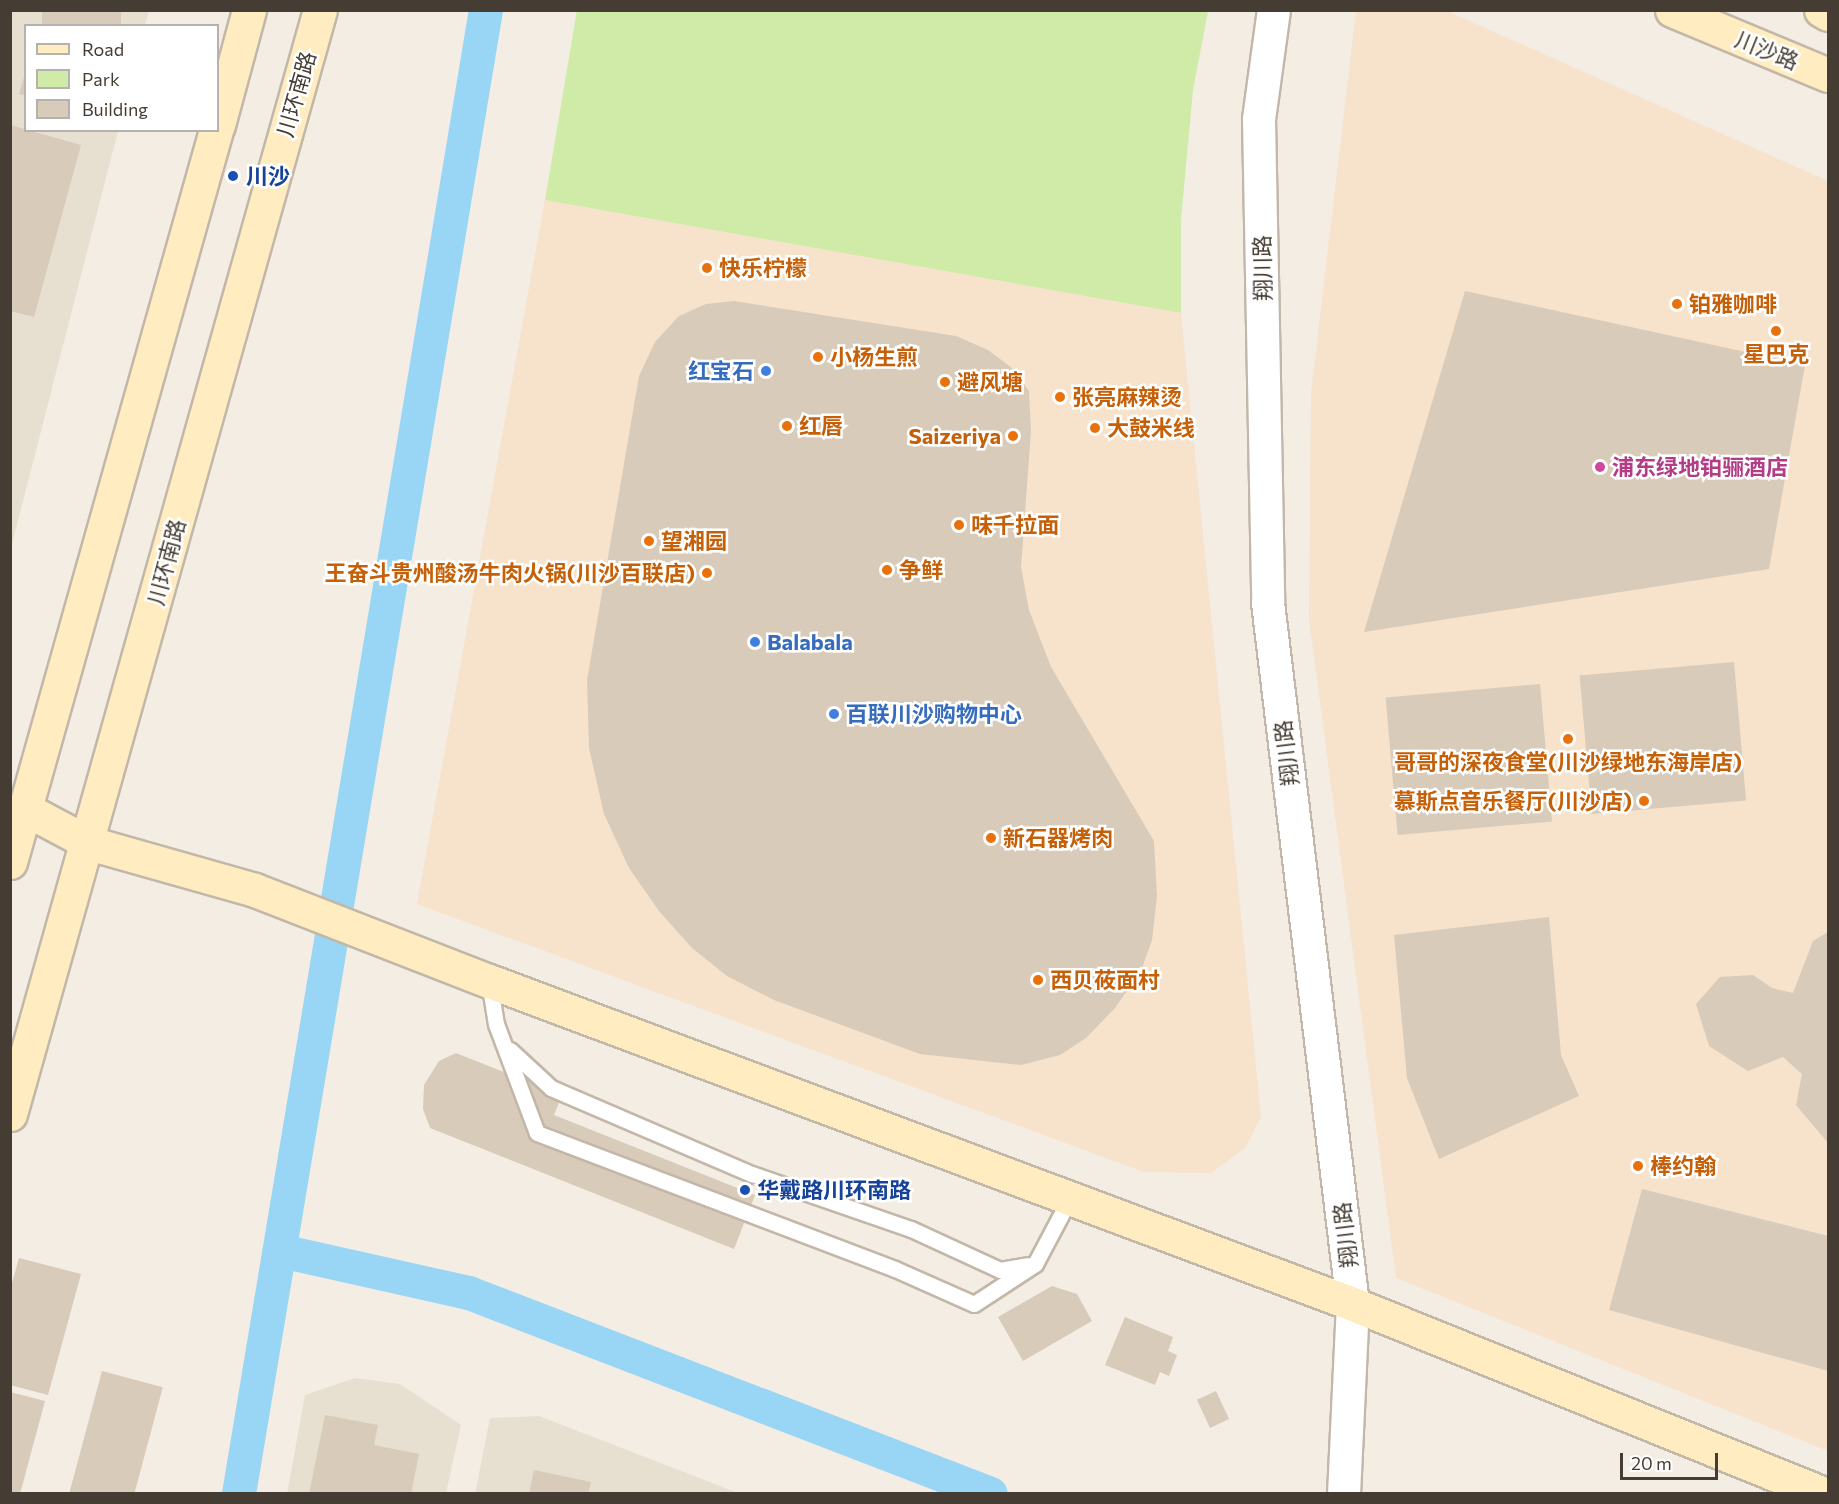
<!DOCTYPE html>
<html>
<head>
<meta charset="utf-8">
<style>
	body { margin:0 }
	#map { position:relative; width:1839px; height:1504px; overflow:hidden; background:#f3ede3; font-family:Commissioner,"Noto Sans SC",sans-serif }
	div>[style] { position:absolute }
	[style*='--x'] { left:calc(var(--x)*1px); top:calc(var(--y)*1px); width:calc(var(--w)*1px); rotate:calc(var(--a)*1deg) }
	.residential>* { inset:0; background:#e7dfd0 }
	.commercial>* { inset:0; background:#f7e2cb }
	.green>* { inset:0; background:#d0eba8 }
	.canal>* { height:34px; margin:-17px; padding:0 17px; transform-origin:17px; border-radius:17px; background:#99d5f5 }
	.building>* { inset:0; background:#d8cbba; transform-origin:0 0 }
	.roads { filter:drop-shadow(2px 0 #c2b7a8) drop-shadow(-2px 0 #c2b7a8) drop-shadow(0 2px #c2b7a8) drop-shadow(0 -2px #c2b7a8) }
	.lane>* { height:15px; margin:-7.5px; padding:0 7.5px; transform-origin:7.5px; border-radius:7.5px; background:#fff }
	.street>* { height:32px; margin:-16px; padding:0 16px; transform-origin:16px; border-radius:16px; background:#fff }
	.secondary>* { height:33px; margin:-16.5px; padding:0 16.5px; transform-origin:16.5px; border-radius:16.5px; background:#ffecc0 }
	.dots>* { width:16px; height:16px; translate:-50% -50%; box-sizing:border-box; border:3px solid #fff; border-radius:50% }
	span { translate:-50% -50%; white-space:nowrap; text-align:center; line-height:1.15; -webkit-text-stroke:5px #fff; paint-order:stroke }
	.street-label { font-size:22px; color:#453d33 }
	.transit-label { font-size:22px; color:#164399; font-weight:700 }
	.left { translate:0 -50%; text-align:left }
	.food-label { font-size:22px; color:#c56008; font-weight:700 }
	.right { translate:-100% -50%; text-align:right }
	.shop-label { font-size:22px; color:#366cbe; font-weight:700 }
	.hotel-label { font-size:22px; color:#b23c85; font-weight:700 }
	.frame { position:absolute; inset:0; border:12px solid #453d33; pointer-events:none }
	.legend { position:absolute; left:24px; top:24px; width:195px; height:108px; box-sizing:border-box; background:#fff; border:2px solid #b5b1ad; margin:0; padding:8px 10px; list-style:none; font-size:18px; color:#453d33 }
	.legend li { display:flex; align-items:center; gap:12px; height:30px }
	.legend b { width:30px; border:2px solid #b5b1ad }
	.scale { position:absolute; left:1620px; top:1453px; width:98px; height:27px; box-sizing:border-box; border:3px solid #453d33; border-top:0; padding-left:8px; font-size:18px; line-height:21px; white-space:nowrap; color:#453d33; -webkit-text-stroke:4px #fff; paint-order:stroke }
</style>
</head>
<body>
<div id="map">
	<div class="residential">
		<div style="clip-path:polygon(11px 11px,149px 11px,145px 25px,26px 26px,26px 130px,118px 131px,11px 548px)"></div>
		<div style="clip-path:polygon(355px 1378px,400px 1384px,461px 1425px,446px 1493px,287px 1494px,305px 1395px)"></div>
		<div style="clip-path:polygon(539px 1416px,738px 1493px,475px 1494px,490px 1418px)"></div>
	</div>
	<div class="commercial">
		<div style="clip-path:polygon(1356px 11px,1447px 11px,1828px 181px,1828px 1451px,1396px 1278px,1309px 619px,1311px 393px)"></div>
		<div style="clip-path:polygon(545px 200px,1181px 313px,1261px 1117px,1245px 1148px,1211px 1173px,1144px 1172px,417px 904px)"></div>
	</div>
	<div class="green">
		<div style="clip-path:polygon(577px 10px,1208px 11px,1193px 90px,1181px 220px,1181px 313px,545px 200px)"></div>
	</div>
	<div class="canal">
		<div style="--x:281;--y:1251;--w:193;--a:12.6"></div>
		<div style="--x:469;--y:1293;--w:559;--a:21.06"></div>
		<div style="--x:239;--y:1494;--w:1504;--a:-80.55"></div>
	</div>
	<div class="building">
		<div style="left:42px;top:10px;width:79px;height:16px"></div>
		<div style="clip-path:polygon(25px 74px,26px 74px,26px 95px,19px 94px)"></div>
		<div style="clip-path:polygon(10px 125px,81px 145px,34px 317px,10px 311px)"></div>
		<div style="clip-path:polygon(1465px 291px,1805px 365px,1769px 569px,1364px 632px)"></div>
		<div style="clip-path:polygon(734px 301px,956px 336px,988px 350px,1012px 368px,1029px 391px,1031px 431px,1021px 567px,1029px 610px,1051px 667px,1154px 841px,1157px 896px,1152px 940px,1141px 971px,1115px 1008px,1086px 1038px,1060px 1055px,1021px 1065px,920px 1054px,774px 1000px,727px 976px,692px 948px,659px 911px,629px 868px,604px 814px,589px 748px,587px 680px,639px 376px,655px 342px,679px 316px,706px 304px)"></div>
		<div style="left:1734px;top:662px;width:139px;height:155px;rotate:85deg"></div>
		<div style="left:1540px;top:684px;width:138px;height:155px;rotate:85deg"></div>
		<div style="clip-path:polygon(1549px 917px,1561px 1055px,1579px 1096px,1439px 1159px,1407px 1078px,1394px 935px)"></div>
		<div style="clip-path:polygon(1828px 932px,1828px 1143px,1796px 1105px,1802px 1074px,1783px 1057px,1748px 1071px,1709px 1046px,1696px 1004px,1720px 977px,1753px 975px,1772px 988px,1793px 993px,1813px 941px)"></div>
		<div style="clip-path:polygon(456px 1053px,562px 1095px,554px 1115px,755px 1195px,734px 1249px,430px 1128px,423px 1109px,424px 1085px,439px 1061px)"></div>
		<div style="clip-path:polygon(1642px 1189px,1828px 1236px,1828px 1371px,1609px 1310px)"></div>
		<div style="clip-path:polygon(19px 1258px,81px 1274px,48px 1395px,10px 1385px,10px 1290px)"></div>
		<div style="clip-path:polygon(1052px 1286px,1077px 1294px,1092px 1321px,1023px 1361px,998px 1317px)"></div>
		<div style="clip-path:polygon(1125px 1317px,1173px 1337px,1168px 1351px,1177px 1355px,1169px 1376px,1160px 1372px,1155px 1385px,1105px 1365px)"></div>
		<div style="left:102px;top:1371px;width:63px;height:127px;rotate:15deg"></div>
		<div style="left:1216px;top:1391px;width:31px;height:21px;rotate:65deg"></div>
		<div style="clip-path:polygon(10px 1392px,45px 1401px,20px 1494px,10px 1494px)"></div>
		<div style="clip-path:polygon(325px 1415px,378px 1425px,374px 1445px,419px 1454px,411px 1494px,309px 1494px)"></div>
		<div style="clip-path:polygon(534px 1470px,591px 1482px,588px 1494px,529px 1494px)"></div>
	</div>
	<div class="roads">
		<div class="lane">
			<div style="--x:489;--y:981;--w:44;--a:80.8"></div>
			<div style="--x:496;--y:1024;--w:116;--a:69.4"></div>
			<div style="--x:537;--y:1133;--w:383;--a:20.8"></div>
			<div style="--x:895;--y:1269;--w:86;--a:23.9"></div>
			<div style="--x:974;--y:1304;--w:73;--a:-33.3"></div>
			<div style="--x:1035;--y:1264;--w:75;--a:-62.1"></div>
			<div style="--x:510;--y:1050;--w:56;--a:42.8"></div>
			<div style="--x:551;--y:1088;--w:219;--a:23.2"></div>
			<div style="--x:752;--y:1174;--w:168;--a:19.1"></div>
			<div style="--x:911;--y:1229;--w:98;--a:24.7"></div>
			<div style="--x:1000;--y:1270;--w:28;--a:-10"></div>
		</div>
		<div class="street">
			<div style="--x:1274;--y:10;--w:110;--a:97.8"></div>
			<div style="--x:1259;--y:119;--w:484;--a:88.9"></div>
			<div style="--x:1268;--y:603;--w:706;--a:83.09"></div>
			<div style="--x:1353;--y:1304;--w:190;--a:92.7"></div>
		</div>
		<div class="secondary">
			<div style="--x:1672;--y:10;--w:169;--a:22.6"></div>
			<div style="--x:1821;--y:10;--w:8;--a:30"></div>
			<div style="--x:218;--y:125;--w:119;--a:-74.9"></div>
			<div style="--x:25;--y:809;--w:72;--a:28"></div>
			<div style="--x:89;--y:843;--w:173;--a:15.8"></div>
			<div style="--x:255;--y:890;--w:251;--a:21.3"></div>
			<div style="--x:489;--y:981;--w:922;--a:20.5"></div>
			<div style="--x:1353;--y:1304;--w:508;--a:21.97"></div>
			<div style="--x:10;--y:862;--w:760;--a:-74.28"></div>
			<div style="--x:10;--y:1114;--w:1147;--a:-74.32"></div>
		</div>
	</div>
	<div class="dots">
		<div style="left:233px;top:176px;background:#1a4fb4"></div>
		<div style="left:707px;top:268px;background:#e8710a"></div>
		<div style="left:1677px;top:304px;background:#e8710a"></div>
		<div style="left:1776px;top:331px;background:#e8710a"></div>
		<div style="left:818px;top:357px;background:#e8710a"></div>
		<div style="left:766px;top:371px;background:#3f7fe0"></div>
		<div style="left:945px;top:382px;background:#e8710a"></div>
		<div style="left:1060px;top:397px;background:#e8710a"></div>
		<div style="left:787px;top:426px;background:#e8710a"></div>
		<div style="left:1095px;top:428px;background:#e8710a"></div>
		<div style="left:1013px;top:436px;background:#e8710a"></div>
		<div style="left:1600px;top:467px;background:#d1479c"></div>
		<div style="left:959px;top:525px;background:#e8710a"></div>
		<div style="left:649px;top:541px;background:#e8710a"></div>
		<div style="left:887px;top:570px;background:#e8710a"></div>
		<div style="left:707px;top:573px;background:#e8710a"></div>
		<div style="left:755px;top:642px;background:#3f7fe0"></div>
		<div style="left:834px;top:714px;background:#3f7fe0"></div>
		<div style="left:1568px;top:739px;background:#e8710a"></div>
		<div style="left:1644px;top:801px;background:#e8710a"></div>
		<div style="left:991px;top:838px;background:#e8710a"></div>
		<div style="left:1038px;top:980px;background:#e8710a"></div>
		<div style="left:1638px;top:1166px;background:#e8710a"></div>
		<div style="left:745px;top:1190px;background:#1a4fb4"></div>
	</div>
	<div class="street-label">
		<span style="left:1767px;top:50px;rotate:22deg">川沙路</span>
		<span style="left:296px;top:94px;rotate:-74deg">川环南路</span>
		<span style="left:1262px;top:268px;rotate:-91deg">翔川路</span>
		<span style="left:166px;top:562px;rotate:-75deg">川环南路</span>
		<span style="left:1286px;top:753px;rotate:-97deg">翔川路</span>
		<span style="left:1345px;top:1235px;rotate:-97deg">翔川路</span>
	</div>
	<div class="transit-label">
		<span class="left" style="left:246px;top:176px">川沙</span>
		<span class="left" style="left:757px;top:1190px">华戴路川环南路</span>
	</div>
	<div class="food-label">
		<span class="left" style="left:719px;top:268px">快乐柠檬</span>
		<span class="left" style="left:1689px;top:304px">铂雅咖啡</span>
		<span style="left:1776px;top:354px">星巴克</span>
		<span class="left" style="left:830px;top:357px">小杨生煎</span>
		<span class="left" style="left:957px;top:382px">避风塘</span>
		<span class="left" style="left:1072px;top:397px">张亮麻辣烫</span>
		<span class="left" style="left:799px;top:426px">红唇</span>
		<span class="left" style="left:1107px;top:428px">大鼓米线</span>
		<span class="right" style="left:1001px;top:436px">Saizeriya</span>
		<span class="left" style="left:971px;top:525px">味千拉面</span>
		<span class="left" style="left:661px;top:541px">望湘园</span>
		<span class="left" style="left:899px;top:570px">争鲜</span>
		<span class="right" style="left:695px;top:573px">王奋斗贵州酸汤牛肉火锅(川沙百联店)</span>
		<span style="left:1568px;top:762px">哥哥的深夜食堂(川沙绿地东海岸店)</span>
		<span class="right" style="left:1632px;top:801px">慕斯点音乐餐厅(川沙店)</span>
		<span class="left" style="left:1003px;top:838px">新石器烤肉</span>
		<span class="left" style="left:1050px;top:980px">西贝莜面村</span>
		<span class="left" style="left:1650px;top:1166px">棒约翰</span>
	</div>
	<div class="shop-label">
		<span class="right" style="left:754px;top:371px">红宝石</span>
		<span class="left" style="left:767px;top:642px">Balabala</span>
		<span class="left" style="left:846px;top:714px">百联川沙购物中心</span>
	</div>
	<div class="hotel-label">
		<span class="left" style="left:1612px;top:467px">浦东绿地铂骊酒店</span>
	</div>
	<div class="frame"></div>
	<ul class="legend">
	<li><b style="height:8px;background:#ffecc0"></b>Road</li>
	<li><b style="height:16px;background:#d0eba8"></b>Park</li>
	<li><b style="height:16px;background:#d8cbba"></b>Building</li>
	</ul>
	<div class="scale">20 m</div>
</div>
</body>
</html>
